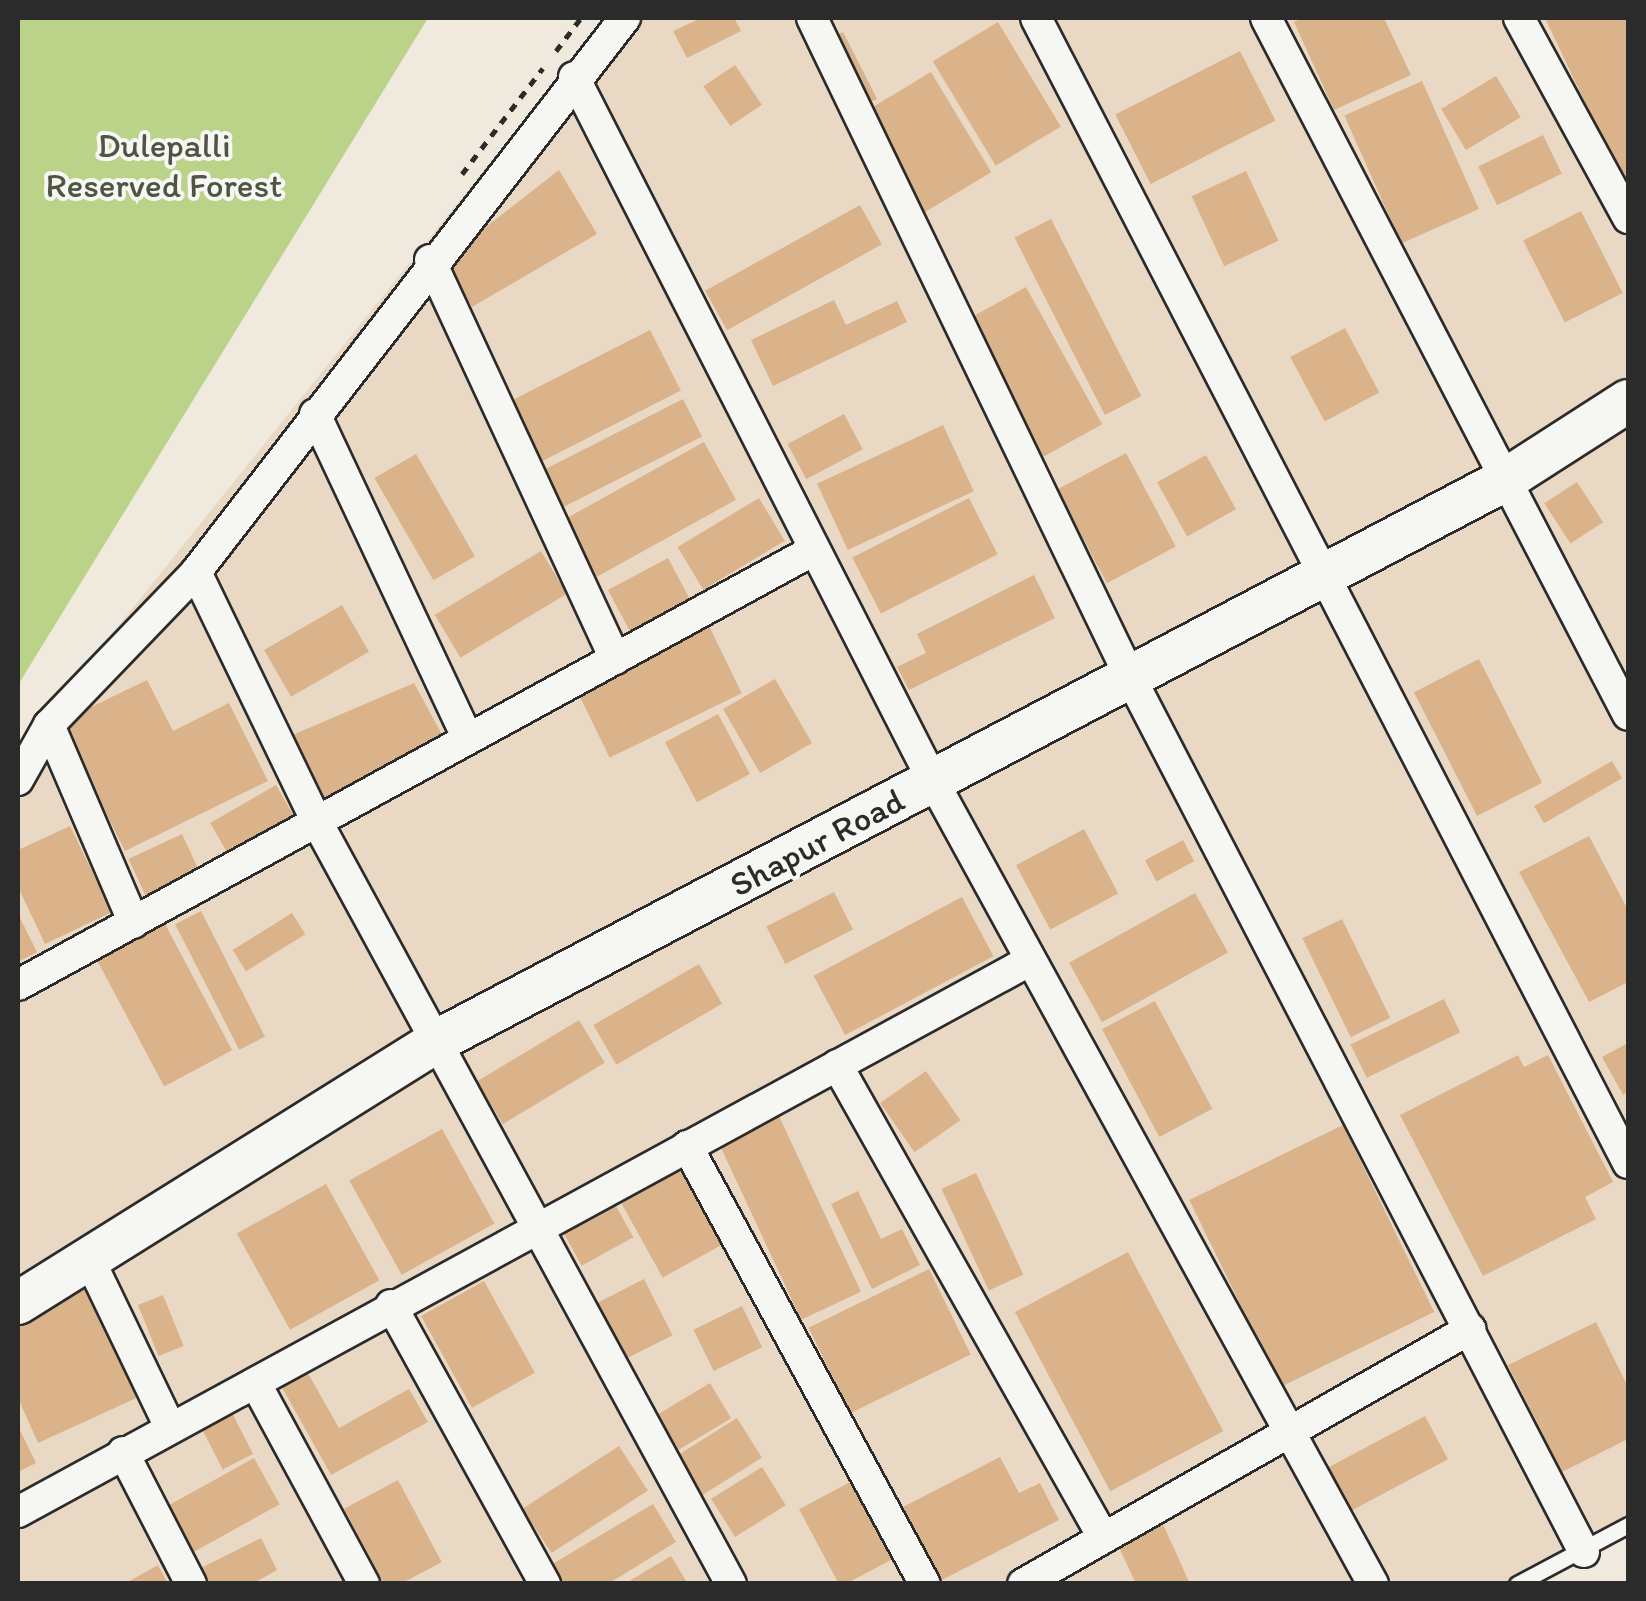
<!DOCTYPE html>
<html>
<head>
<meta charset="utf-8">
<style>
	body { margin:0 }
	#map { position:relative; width:1646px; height:1601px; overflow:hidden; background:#f0e9dd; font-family:Itim,sans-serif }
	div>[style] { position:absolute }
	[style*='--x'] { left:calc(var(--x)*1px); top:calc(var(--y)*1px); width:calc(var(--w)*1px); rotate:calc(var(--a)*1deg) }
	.built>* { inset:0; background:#e9d9c4 }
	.green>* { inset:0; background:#bbd389 }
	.building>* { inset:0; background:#dab38b; transform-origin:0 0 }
	.path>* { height:5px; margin-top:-2.5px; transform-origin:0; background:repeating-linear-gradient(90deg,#2b2b2b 0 8px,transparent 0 16px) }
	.roads { filter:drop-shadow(2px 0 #2b2b2b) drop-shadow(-2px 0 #2b2b2b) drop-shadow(0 2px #2b2b2b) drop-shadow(0 -2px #2b2b2b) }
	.lane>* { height:15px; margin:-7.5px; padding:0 7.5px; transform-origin:7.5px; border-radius:7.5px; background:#f6f6f2 }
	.street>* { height:30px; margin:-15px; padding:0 15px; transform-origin:15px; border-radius:15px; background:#f6f6f2 }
	.secondary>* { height:42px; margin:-21px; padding:0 21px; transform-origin:21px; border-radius:21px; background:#f6f6f2 }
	span { translate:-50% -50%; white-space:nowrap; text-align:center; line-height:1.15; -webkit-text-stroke:8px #f6f6f2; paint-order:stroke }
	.park-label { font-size:35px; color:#4f5542 }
	.street-label { font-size:35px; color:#2b2b2b }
	.frame { position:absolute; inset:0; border:20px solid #2b2b2b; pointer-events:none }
</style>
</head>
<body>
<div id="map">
	<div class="built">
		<div style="clip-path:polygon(606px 18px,1628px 18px,1628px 1535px,1541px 1584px,18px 1583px,18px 751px)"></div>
	</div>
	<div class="green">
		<div style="clip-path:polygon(18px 18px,428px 18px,18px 685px)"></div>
	</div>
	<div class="building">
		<div style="clip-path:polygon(701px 18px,734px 18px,741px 31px,687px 58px,673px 31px)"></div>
		<div style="clip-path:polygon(1303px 18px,1384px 18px,1411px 75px,1334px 110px,1294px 22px)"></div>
		<div style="clip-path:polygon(1545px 18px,1628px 18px,1628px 193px)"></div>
		<div style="left:998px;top:22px;width:122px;height:76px;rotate:59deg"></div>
		<div style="left:843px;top:32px;width:75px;height:20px;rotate:63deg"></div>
		<div style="left:1240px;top:51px;width:78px;height:140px;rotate:63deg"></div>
		<div style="left:735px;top:65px;width:48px;height:38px;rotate:56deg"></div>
		<div style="left:931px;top:72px;width:117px;height:82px;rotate:59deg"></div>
		<div style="left:1496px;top:76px;width:48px;height:64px;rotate:59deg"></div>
		<div style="left:1422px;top:81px;width:140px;height:85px;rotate:66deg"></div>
		<div style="left:1543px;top:135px;width:43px;height:72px;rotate:64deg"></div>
		<div style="clip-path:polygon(559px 170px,597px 234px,472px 307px,446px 258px)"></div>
		<div style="left:1246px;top:171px;width:77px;height:60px;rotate:65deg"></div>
		<div style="left:860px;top:205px;width:45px;height:177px;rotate:61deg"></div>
		<div style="left:1581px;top:211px;width:92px;height:65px;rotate:63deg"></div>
		<div style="left:1051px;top:219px;width:199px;height:41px;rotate:63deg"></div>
		<div style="left:1026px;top:287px;width:157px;height:67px;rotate:61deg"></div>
		<div style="clip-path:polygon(834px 300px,846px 325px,897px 301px,907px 322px,773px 386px,751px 340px)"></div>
		<div style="left:1345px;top:328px;width:73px;height:62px;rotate:62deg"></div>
		<div style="left:650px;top:330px;width:68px;height:159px;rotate:63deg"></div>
		<div style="left:683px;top:399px;width:42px;height:156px;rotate:63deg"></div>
		<div style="left:844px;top:414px;width:40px;height:64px;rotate:62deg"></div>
		<div style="left:943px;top:425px;width:73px;height:139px;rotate:65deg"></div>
		<div style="left:704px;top:442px;width:66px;height:159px;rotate:61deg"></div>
		<div style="left:1126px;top:453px;width:106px;height:78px;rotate:62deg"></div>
		<div style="left:416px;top:454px;width:118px;height:48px;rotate:60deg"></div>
		<div style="left:1206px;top:455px;width:62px;height:56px;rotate:61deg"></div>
		<div style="left:1577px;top:482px;width:48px;height:39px;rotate:57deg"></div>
		<div style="left:759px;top:498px;width:50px;height:95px;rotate:59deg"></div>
		<div style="left:969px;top:498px;width:63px;height:131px;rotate:63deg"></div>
		<div style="left:541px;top:551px;width:50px;height:124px;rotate:59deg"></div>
		<div style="left:668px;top:558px;width:49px;height:68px;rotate:62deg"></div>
		<div style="clip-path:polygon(1034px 575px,1055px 618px,909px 690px,897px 667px,926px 653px,917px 634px)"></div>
		<div style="left:342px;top:605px;width:54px;height:90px;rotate:60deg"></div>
		<div style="left:708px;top:624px;width:77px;height:147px;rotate:64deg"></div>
		<div style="left:1479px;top:659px;width:139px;height:73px;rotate:63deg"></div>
		<div style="left:775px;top:679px;width:74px;height:60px;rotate:60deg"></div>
		<div style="clip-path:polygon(147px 680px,173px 731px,229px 703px,268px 781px,125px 851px,60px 722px)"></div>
		<div style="clip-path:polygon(414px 683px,446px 742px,327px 804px,290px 736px)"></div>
		<div style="left:718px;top:714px;width:68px;height:60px;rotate:62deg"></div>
		<div style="left:1612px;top:761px;width:20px;height:90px;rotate:60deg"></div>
		<div style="left:276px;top:785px;width:36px;height:76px;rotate:60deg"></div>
		<div style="clip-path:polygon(70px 826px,112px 912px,45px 944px,18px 887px,18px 850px)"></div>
		<div style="left:1084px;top:829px;width:73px;height:77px;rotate:62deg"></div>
		<div style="left:182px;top:834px;width:43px;height:59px;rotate:65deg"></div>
		<div style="clip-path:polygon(1589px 836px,1628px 910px,1628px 982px,1589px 1002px,1519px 872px)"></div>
		<div style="left:1183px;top:840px;width:24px;height:43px;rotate:62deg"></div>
		<div style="left:834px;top:892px;width:42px;height:76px;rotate:63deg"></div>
		<div style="left:1195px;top:893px;width:68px;height:144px;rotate:61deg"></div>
		<div style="left:962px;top:897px;width:67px;height:168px;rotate:62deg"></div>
		<div style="left:201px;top:911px;width:141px;height:29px;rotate:63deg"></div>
		<div style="left:292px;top:913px;width:25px;height:70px;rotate:58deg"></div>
		<div style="clip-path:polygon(18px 914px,37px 952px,18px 962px)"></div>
		<div style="left:1342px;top:919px;width:110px;height:44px;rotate:64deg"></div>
		<div style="left:165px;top:924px;width:143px;height:77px;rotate:62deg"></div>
		<div style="left:699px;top:964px;width:46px;height:122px;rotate:60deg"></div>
		<div style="left:1444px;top:999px;width:37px;height:104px;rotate:64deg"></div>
		<div style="left:1155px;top:1001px;width:122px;height:60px;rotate:62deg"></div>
		<div style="left:579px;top:1020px;width:50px;height:119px;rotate:59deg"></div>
		<div style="clip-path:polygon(1628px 1043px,1628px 1092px,1623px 1095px,1602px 1057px)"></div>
		<div style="clip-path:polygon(1518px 1055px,1524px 1067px,1548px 1055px,1613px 1182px,1585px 1197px,1596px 1219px,1483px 1276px,1400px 1115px)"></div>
		<div style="left:926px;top:1071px;width:60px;height:56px;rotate:55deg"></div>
		<div style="left:779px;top:1116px;width:194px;height:66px;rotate:65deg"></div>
		<div style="left:1343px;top:1125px;width:208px;height:171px;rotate:64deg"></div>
		<div style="left:442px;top:1129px;width:108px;height:106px;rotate:61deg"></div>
		<div style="left:682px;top:1164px;width:90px;height:72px;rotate:61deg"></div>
		<div style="left:976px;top:1173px;width:112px;height:38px;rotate:65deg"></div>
		<div style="left:326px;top:1184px;width:110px;height:102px;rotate:61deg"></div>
		<div style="clip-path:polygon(858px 1191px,881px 1239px,902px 1229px,920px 1265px,872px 1289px,831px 1204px)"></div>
		<div style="left:611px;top:1197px;width:46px;height:59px;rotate:61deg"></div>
		<div style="left:1128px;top:1252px;width:203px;height:128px;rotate:62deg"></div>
		<div style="left:929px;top:1269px;width:95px;height:134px;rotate:64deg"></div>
		<div style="clip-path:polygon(87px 1276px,143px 1395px,38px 1443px,18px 1398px,18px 1309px)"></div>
		<div style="left:644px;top:1279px;width:63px;height:55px;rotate:63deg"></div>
		<div style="left:484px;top:1281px;width:105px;height:72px;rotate:61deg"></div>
		<div style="left:163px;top:1295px;width:55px;height:27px;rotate:68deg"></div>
		<div style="left:742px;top:1306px;width:46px;height:54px;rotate:64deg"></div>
		<div style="clip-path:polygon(1596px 1322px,1628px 1387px,1628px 1439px,1562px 1472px,1508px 1365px)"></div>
		<div style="clip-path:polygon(301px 1361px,339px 1428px,409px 1389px,428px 1422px,331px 1475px,275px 1375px)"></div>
		<div style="left:710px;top:1383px;width:41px;height:66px;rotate:59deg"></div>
		<div style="left:228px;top:1405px;width:55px;height:34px;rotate:63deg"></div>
		<div style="left:1425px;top:1416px;width:49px;height:115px;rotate:62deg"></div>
		<div style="left:737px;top:1418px;width:47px;height:72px;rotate:58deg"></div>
		<div style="clip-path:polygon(18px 1426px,36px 1463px,18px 1472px)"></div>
		<div style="left:619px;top:1446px;width:53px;height:115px;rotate:57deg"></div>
		<div style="clip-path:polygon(1000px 1457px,1019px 1493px,1040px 1483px,1059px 1520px,940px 1581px,901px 1508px)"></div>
		<div style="left:254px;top:1458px;width:53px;height:100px;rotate:61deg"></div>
		<div style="left:762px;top:1467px;width:45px;height:60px;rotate:58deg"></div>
		<div style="left:398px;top:1480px;width:93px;height:61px;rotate:62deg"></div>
		<div style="left:852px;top:1481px;width:88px;height:60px;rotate:62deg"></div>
		<div style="clip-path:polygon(653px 1504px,676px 1542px,608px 1584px,559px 1584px,549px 1566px)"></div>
		<div style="clip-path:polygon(1163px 1524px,1190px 1584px,1136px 1584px,1118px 1545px)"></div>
		<div style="clip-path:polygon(261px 1538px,277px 1570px,252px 1584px,209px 1584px,201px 1568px)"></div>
		<div style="clip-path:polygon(671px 1556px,688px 1584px,624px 1584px)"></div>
		<div style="clip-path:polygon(158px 1565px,168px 1584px,124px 1584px)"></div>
	</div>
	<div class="path">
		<div style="--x:556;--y:51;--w:41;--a:-52.9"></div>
		<div style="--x:462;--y:174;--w:133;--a:-52.6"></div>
	</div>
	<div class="roads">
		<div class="lane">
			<div style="--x:1517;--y:1584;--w:126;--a:-28"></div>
		</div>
		<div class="street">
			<div style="--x:812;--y:18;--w:729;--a:64.24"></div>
			<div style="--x:1129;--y:675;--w:988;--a:62.58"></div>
			<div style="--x:1036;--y:18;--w:1289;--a:62.66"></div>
			<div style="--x:1266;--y:18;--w:785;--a:62.55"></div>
			<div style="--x:1519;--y:18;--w:228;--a:61.4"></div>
			<div style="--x:574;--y:77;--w:790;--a:62.98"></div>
			<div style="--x:933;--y:781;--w:916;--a:61.28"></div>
			<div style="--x:430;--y:260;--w:440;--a:65.1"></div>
			<div style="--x:315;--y:414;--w:359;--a:64.8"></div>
			<div style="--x:196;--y:572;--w:278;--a:64.2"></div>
			<div style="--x:317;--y:822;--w:867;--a:61.48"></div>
			<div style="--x:49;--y:725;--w:215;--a:66.8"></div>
			<div style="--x:18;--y:780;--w:63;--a:-60.6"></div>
			<div style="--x:49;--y:725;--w:212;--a:-46.1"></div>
			<div style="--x:196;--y:572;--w:701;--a:-52.25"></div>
			<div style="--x:18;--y:985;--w:905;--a:-28.66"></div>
			<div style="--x:837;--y:1065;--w:542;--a:60.6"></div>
			<div style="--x:687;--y:1146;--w:498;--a:61.5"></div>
			<div style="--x:91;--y:1263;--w:180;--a:64.3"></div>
			<div style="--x:391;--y:1305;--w:319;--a:61.1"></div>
			<div style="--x:256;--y:1384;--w:227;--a:61.6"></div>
			<div style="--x:123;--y:1452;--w:148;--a:62.7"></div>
			<div style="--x:18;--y:1512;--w:1151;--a:-28.59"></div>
			<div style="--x:1023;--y:1584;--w:515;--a:-29.7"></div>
		</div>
		<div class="secondary">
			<div style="--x:18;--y:1303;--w:492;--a:-32"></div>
			<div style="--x:435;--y:1042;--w:1209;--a:-27.71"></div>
			<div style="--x:1505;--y:480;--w:146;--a:-32.7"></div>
		</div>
	</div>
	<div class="park-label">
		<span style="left:164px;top:165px">Dulepalli<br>Reserved Forest</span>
	</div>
	<div class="street-label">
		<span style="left:817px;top:842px;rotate:-28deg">Shapur Road</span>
	</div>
	<div class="frame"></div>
</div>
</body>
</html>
